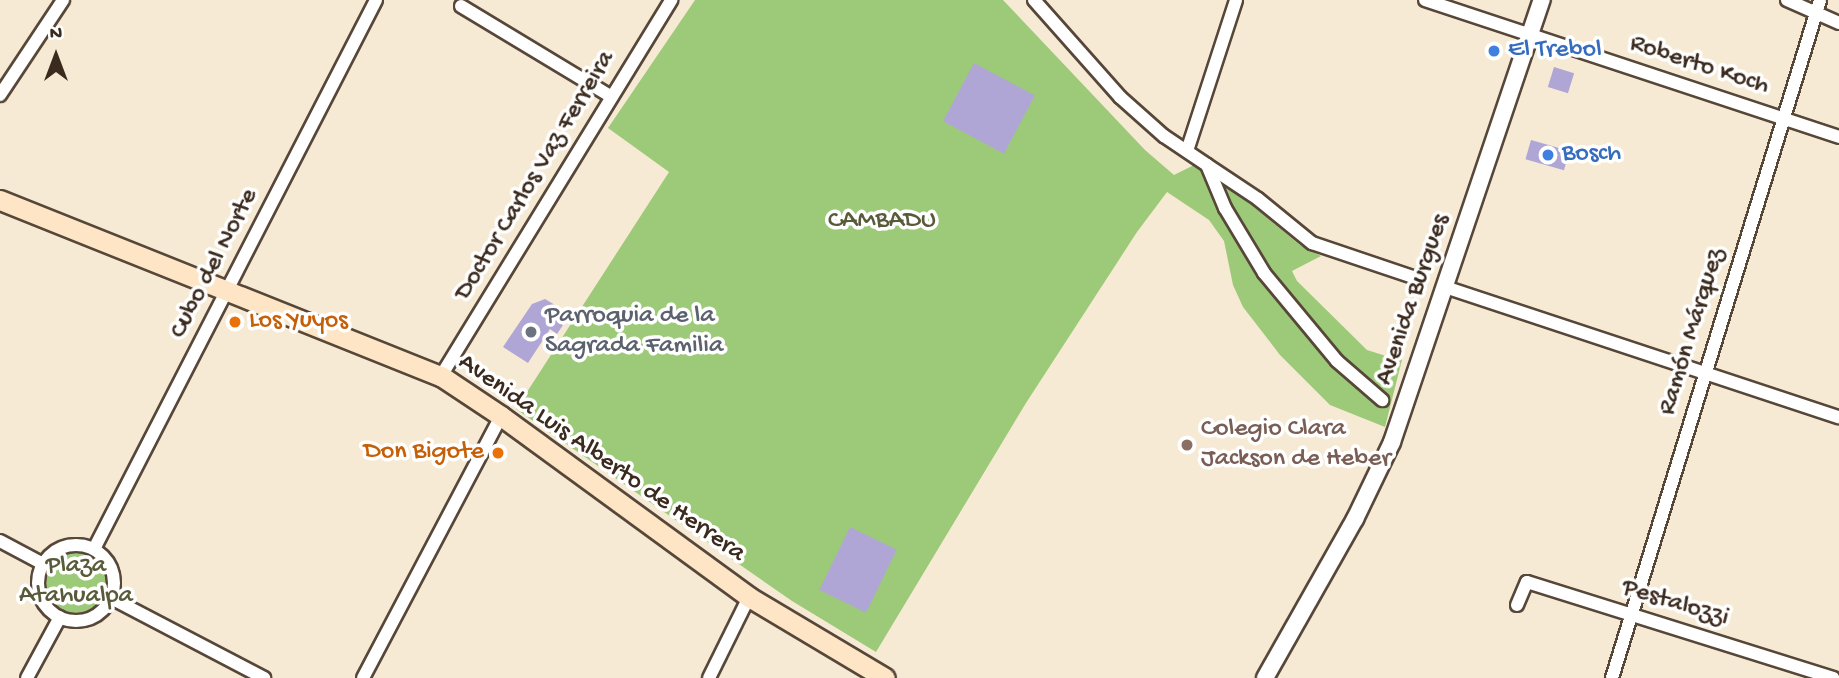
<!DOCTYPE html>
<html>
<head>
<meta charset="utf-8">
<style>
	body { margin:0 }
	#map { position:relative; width:1839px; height:678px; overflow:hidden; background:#f6ead5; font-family:"Gochi Hand",sans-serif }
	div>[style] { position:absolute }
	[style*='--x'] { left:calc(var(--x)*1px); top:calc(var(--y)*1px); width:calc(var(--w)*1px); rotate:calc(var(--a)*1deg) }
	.green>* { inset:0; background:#9dca78 }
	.round { border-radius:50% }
	.building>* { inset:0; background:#afa6d6; transform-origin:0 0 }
	.roads { filter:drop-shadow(2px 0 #574739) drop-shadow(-2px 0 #574739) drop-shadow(0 2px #574739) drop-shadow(0 -2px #574739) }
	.minor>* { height:12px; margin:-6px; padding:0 6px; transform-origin:6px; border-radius:6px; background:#fff }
	.minor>.ring { margin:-6px; padding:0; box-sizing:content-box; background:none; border:12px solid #fff; border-radius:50% }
	.tertiary>* { height:16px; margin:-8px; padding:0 8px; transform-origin:8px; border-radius:8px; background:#fff }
	.secondary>* { height:19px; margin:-9.5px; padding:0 9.5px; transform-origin:9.5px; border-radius:9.5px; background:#fde5c5 }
	.dots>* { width:19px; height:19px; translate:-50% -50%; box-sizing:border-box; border:4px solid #fff; border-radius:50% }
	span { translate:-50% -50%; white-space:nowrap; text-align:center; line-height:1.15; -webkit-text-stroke:7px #fff; paint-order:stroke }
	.shop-label { font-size:26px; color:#366cbe }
	.left { translate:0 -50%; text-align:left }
	.street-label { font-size:26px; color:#3b2a1e }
	.park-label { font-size:26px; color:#585a39 }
	.worship-label { font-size:26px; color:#5b616d }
	.food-label { font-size:26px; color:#c56008 }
	.right { translate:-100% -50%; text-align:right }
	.education-label { font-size:26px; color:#785e54 }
	.north { position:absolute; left:21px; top:21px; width:70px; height:70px; -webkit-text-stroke:5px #fff; paint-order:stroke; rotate:0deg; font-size:19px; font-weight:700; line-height:28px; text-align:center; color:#3b2a1e }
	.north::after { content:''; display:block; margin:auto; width:24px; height:32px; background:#3b2a1e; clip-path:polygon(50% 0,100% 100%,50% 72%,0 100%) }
</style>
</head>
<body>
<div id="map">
	<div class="green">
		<div style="clip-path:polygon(695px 0,1003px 0,1145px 150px,1174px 175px,1194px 165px,1224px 182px,1300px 245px,1321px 256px,1292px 271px,1297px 281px,1367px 350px,1386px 356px,1398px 353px,1402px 360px,1385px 427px,1330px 405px,1280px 355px,1243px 307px,1233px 285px,1224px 241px,1209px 220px,1167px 192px,1137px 232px,1026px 403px,876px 652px,792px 601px,516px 409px,669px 172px,608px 128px)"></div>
		<div class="round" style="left:45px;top:551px;width:62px;height:62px"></div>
	</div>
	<div class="building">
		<div style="left:974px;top:63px;width:69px;height:66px;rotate:28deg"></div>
		<div style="left:1554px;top:67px;width:21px;height:21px;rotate:17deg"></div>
		<div style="left:1531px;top:140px;width:40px;height:20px;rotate:16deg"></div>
		<div style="clip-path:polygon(545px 299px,555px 305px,552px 317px,563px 325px,557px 334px,550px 329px,528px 363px,503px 347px,532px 304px)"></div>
		<div style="left:850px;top:527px;width:52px;height:70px;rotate:26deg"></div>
	</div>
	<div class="roads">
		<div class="minor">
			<div style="--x:1034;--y:0;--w:130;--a:48.4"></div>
			<div style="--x:1120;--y:97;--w:59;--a:41.6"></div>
			<div style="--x:1164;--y:136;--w:52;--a:34"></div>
			<div style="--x:1207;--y:165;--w:47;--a:67.3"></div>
			<div style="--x:1225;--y:208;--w:76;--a:59"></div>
			<div style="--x:1264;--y:273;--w:114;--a:50.3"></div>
			<div style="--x:1337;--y:361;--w:60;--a:40.9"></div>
			<div style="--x:1425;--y:0;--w:436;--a:18.3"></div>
			<div style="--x:1787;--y:0;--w:57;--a:23.9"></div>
			<div style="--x:461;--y:6;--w:174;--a:31.1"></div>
			<div style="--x:0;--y:95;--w:114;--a:-56.4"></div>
			<div style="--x:1187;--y:151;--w:159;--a:-72"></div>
			<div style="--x:1207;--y:165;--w:61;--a:33.7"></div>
			<div style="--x:1258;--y:199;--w:70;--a:39.2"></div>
			<div style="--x:1312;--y:243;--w:110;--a:18.6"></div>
			<div style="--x:1445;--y:287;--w:415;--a:18.3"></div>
			<div style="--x:441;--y:376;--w:441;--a:-58.5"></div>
			<div style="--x:0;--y:541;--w:49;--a:28.1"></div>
			<div class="ring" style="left:38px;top:545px;width:64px;height:64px"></div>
			<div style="--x:94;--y:549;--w:617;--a:-62.81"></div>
			<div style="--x:111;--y:598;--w:173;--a:27.6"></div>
			<div style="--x:1517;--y:605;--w:25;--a:-67"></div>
			<div style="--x:1527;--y:582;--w:321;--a:17.4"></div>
			<div style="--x:27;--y:678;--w:69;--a:-61.6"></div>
			<div style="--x:363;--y:678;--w:296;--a:-62.2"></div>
			<div style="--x:709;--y:678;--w:90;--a:-63.7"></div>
			<div style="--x:1612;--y:678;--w:709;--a:-72.94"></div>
		</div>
		<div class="tertiary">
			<div style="--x:1265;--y:678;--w:183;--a:-60.5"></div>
			<div style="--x:1355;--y:519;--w:85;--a:-64.3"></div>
			<div style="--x:1392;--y:442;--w:467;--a:-71.3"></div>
		</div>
		<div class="secondary">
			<div style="--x:0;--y:200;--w:475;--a:21.8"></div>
			<div style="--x:441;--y:376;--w:72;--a:33.7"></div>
			<div style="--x:501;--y:416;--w:307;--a:36.1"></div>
			<div style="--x:749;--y:597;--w:158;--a:30.8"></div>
		</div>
	</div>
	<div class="dots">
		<div style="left:1494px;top:51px;background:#3f7fe0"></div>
		<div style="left:1548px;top:155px;background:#3f7fe0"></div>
		<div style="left:235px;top:322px;background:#e8710a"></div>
		<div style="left:531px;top:332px;background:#6b7280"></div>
		<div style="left:1187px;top:445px;background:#8d6e63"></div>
		<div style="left:498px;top:453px;background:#e8710a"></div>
	</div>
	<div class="shop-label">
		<span class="left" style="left:1508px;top:51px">El Trebol</span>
		<span class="left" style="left:1562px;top:155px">Bosch</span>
	</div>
	<div class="street-label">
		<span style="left:1699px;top:66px;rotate:18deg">Roberto Koch</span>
		<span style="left:536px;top:176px;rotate:-59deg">Doctor Carlos Vaz Ferreira</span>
		<span style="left:215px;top:264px;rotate:-63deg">Cubo del Norte</span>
		<span style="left:1414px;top:300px;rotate:-71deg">Avenida Burgues</span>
		<span style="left:1693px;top:332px;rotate:-73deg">Ramón Márquez</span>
		<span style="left:601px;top:459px;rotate:35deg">Avenida Luis Alberto de Herrera</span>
		<span style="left:1675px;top:604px;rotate:17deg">Pestalozzi</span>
	</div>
	<div class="park-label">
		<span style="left:882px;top:222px">CAMBADU</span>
		<span style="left:76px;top:582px">Plaza<br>Atahualpa</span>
	</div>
	<div class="worship-label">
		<span class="left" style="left:545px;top:332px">Parroquia de la<br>Sagrada Familia</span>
	</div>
	<div class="food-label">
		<span class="left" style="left:249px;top:322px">Los Yuyos</span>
		<span class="right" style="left:484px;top:453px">Don Bigote</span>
	</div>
	<div class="education-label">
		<span class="left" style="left:1201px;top:445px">Colegio Clara<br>Jackson de Heber</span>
	</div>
	<div class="north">N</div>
</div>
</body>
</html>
